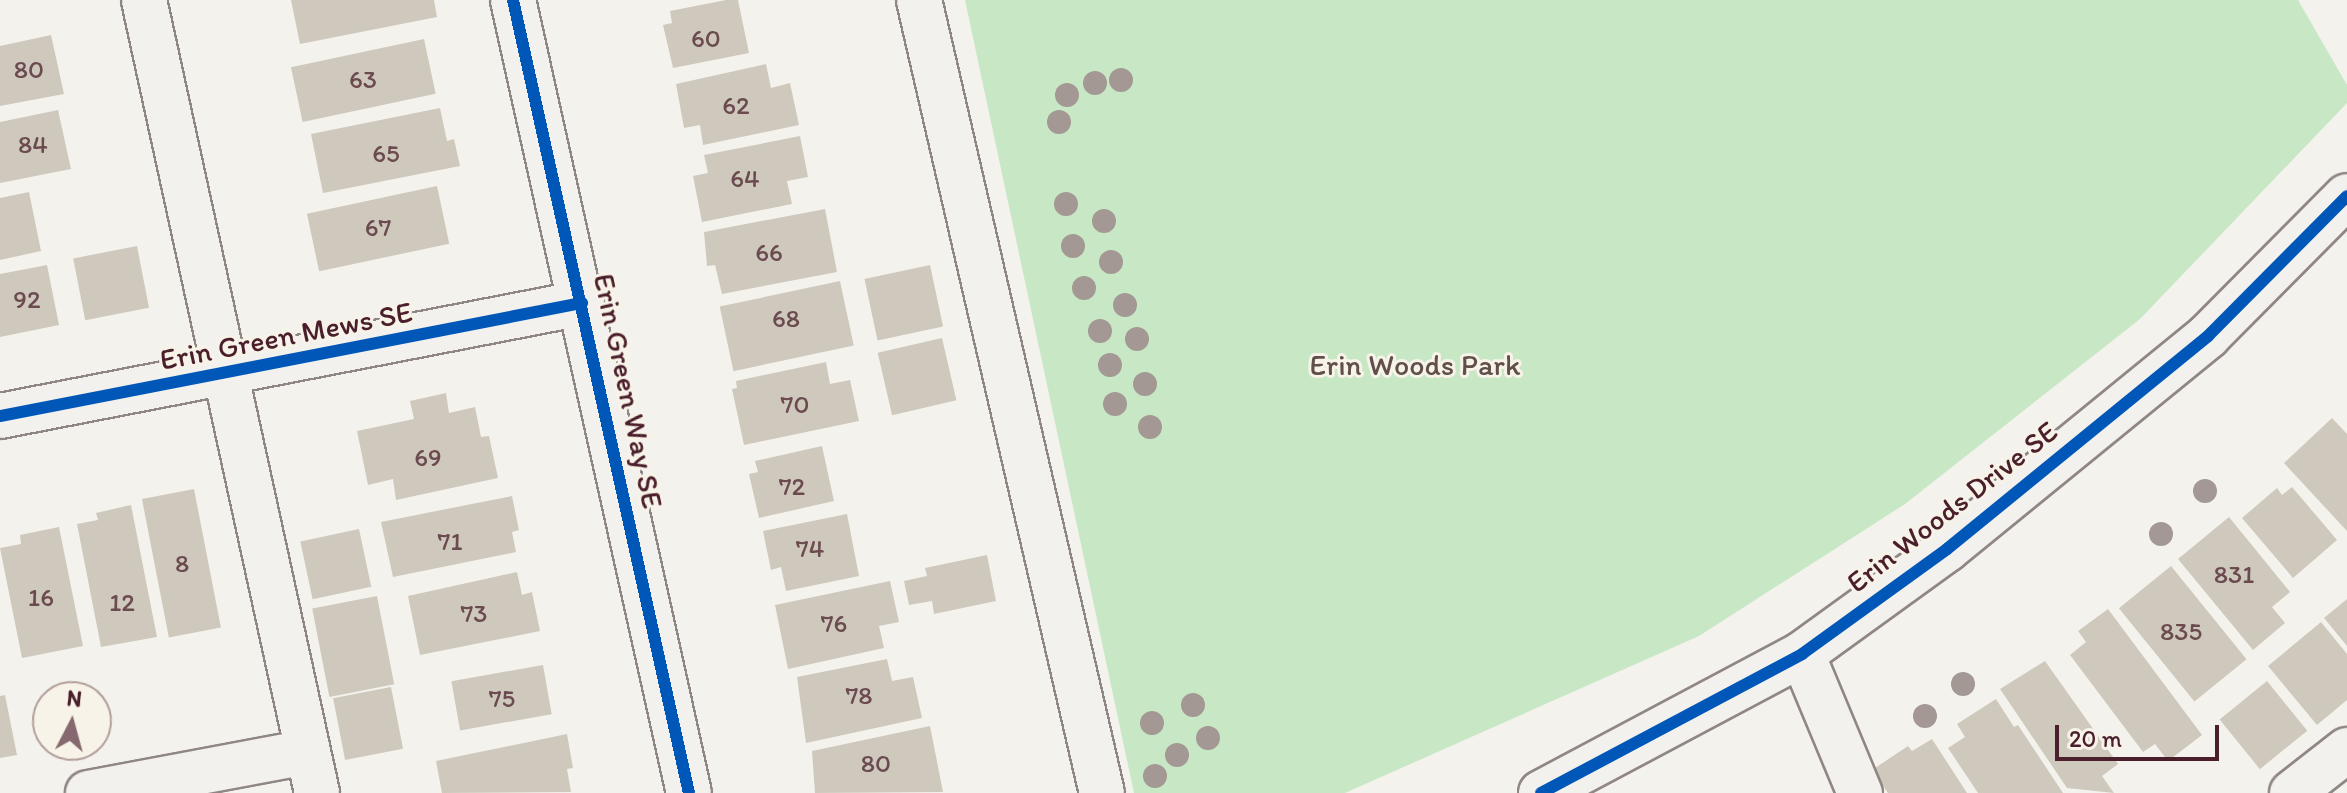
<!DOCTYPE html>
<html>
<head>
<meta charset="utf-8">
<style>
	body { margin:0 }
	#map { position:relative; width:2347px; height:793px; overflow:hidden; background:#f4f2ec; font-family:Itim,sans-serif }
	div>[style] { position:absolute }
	[style*='--x'] { left:calc(var(--x)*1px); top:calc(var(--y)*1px); width:calc(var(--w)*1px); rotate:calc(var(--a)*1deg) }
	.green>* { inset:0; background:#c7e7c5 }
	.building>* { inset:0; background:#cfc9bd; transform-origin:0 0 }
	.roads { filter:drop-shadow(2px 0 #8f8685) drop-shadow(-2px 0 #8f8685) drop-shadow(0 2px #8f8685) drop-shadow(0 -2px #8f8685) }
	.minor>* { height:44px; margin:-22px; padding:0 22px; transform-origin:22px; border-radius:22px; background:#f2f1ed }
	.cycleway>* { height:12px; margin:-6px; padding:0 6px; transform-origin:6px; border-radius:6px; background:#0057b8 }
	.trees>* { width:24px; height:24px; margin:-12px; border-radius:50%; background:#a39893 }
	span { translate:-50% -50%; white-space:nowrap; text-align:center; line-height:1.15; -webkit-text-stroke:6px #f7f3e8; paint-order:stroke }
	.number-label { font-size:26px; color:#6b4a50 }
	.number-label span { -webkit-text-stroke-width:0 }
	.street-label { font-size:30px; color:#4a1f2b }
	.park-label { font-size:30px; color:#604f4a }
	.north { position:absolute; left:32px; top:681px; width:80px; height:80px; box-sizing:border-box; background:#f7f3e8; border:2px solid #b29e9c; border-radius:50%; rotate:6deg; font-size:22px; font-weight:700; line-height:32px; text-align:center; color:#4a1f2b }
	.north::after { content:''; display:block; margin:auto; width:28px; height:36px; background:#86696f; clip-path:polygon(50% 0,100% 100%,50% 72%,0 100%) }
	.scale { position:absolute; left:2055px; top:725px; width:164px; height:36px; box-sizing:border-box; border:4px solid #4a1f2b; border-top:0; padding-left:10px; font-size:24px; line-height:28px; white-space:nowrap; color:#4a1f2b; -webkit-text-stroke:6px #f7f3e8; paint-order:stroke }
</style>
</head>
<body>
<div id="map">
	<div class="green">
		<div style="clip-path:polygon(965px 0,2298px 0,2347px 85px,2347px 103px,2140px 319px,1905px 504px,1699px 636px,1345px 793px,1134px 793px)"></div>
	</div>
	<div class="building">
		<div style="clip-path:polygon(291px 0,434px 0,437px 17px,300px 44px)"></div>
		<div style="clip-path:polygon(726px 0,738px 0,749px 53px,673px 68px,663px 25px,672px 23px,670px 11px)"></div>
		<div style="clip-path:polygon(51px 35px,64px 94px,0 106px,0 46px)"></div>
		<div style="left:424px;top:39px;width:56px;height:136px;rotate:78deg"></div>
		<div style="clip-path:polygon(766px 64px,771px 88px,790px 83px,799px 125px,703px 145px,700px 125px,684px 128px,676px 84px)"></div>
		<div style="clip-path:polygon(440px 108px,447px 141px,454px 139px,460px 166px,323px 193px,311px 134px)"></div>
		<div style="clip-path:polygon(58px 110px,71px 169px,0 183px,0 122px)"></div>
		<div style="clip-path:polygon(800px 136px,808px 177px,787px 181px,792px 204px,702px 222px,693px 176px,708px 173px,704px 155px)"></div>
		<div style="left:437px;top:186px;width:59px;height:133px;rotate:78deg"></div>
		<div style="clip-path:polygon(29px 192px,41px 251px,0 260px,0 198px)"></div>
		<div style="clip-path:polygon(825px 209px,837px 272px,722px 294px,715px 265px,707px 266px,704px 232px)"></div>
		<div style="left:137px;top:246px;width:63px;height:65px;rotate:79deg"></div>
		<div style="clip-path:polygon(47px 265px,59px 325px,0 337px,0 274px)"></div>
		<div style="left:930px;top:265px;width:63px;height:67px;rotate:78deg"></div>
		<div style="left:840px;top:281px;width:66px;height:123px;rotate:78deg"></div>
		<div style="left:942px;top:338px;width:64px;height:66px;rotate:77deg"></div>
		<div style="clip-path:polygon(826px 362px,830px 384px,850px 380px,859px 421px,744px 445px,732px 389px,737px 388px,736px 381px)"></div>
		<div style="clip-path:polygon(446px 393px,449px 413px,475px 407px,481px 437px,489px 436px,498px 478px,396px 500px,393px 479px,368px 485px,357px 431px,414px 419px,410px 401px)"></div>
		<div style="clip-path:polygon(2332px 418px,2347px 434px,2347px 531px,2284px 463px)"></div>
		<div style="clip-path:polygon(822px 446px,834px 501px,759px 518px,749px 474px,758px 472px,755px 461px)"></div>
		<div style="clip-path:polygon(2292px 487px,2337px 540px,2293px 578px,2242px 518px,2277px 488px,2282px 495px)"></div>
		<div style="left:194px;top:489px;width:141px;height:53px;rotate:79deg"></div>
		<div style="clip-path:polygon(512px 496px,519px 530px,512px 532px,516px 552px,393px 577px,381px 522px)"></div>
		<div style="clip-path:polygon(131px 505px,157px 637px,101px 647px,77px 524px,98px 520px,96px 513px)"></div>
		<div style="clip-path:polygon(847px 514px,859px 576px,786px 591px,781px 567px,771px 570px,763px 531px)"></div>
		<div style="clip-path:polygon(2229px 517px,2290px 592px,2272px 607px,2285px 623px,2253px 650px,2178px 559px)"></div>
		<div style="clip-path:polygon(59px 527px,83px 646px,22px 658px,0 548px,21px 544px,20px 535px)"></div>
		<div style="left:359px;top:529px;width:59px;height:60px;rotate:78deg"></div>
		<div style="clip-path:polygon(987px 555px,996px 601px,934px 614px,932px 601px,909px 605px,904px 581px,927px 576px,925px 568px)"></div>
		<div style="left:2171px;top:566px;width:120px;height:67px;rotate:51deg"></div>
		<div style="clip-path:polygon(517px 572px,522px 595px,532px 592px,540px 631px,420px 655px,408px 596px)"></div>
		<div style="clip-path:polygon(890px 581px,899px 622px,879px 626px,884px 648px,788px 669px,775px 605px)"></div>
		<div style="left:377px;top:596px;width:90px;height:66px;rotate:79deg"></div>
		<div style="clip-path:polygon(2347px 599px,2347px 646px,2324px 618px)"></div>
		<div style="clip-path:polygon(2108px 609px,2202px 735px,2168px 761px,2155px 744px,2143px 752px,2070px 655px,2086px 642px,2078px 631px)"></div>
		<div style="clip-path:polygon(2321px 622px,2347px 654px,2347px 700px,2317px 725px,2268px 666px)"></div>
		<div style="clip-path:polygon(887px 659px,892px 681px,913px 677px,922px 718px,806px 743px,797px 677px)"></div>
		<div style="clip-path:polygon(2045px 661px,2118px 764px,2102px 776px,2114px 793px,2067px 788px,2000px 689px)"></div>
		<div style="left:543px;top:665px;width:50px;height:93px;rotate:80deg"></div>
		<div style="left:2267px;top:681px;width:64px;height:61px;rotate:51deg"></div>
		<div style="left:391px;top:687px;width:63px;height:59px;rotate:79deg"></div>
		<div style="clip-path:polygon(5px 695px,17px 755px,0 758px,0 696px)"></div>
		<div style="clip-path:polygon(1996px 699px,2014px 727px,2018px 725px,2063px 793px,1978px 793px,1948px 748px,1965px 737px,1957px 724px)"></div>
		<div style="clip-path:polygon(930px 726px,943px 792px,815px 793px,812px 751px)"></div>
		<div style="clip-path:polygon(567px 734px,573px 768px,567px 769px,571px 792px,442px 793px,436px 761px)"></div>
		<div style="clip-path:polygon(1932px 739px,1967px 793px,1888px 793px,1872px 770px,1908px 746px,1912px 751px)"></div>
	</div>
	<div class="roads">
		<div class="minor">
			<div style="--x:144;--y:0;--w:812;--a:77.69"></div>
			<div style="--x:513;--y:0;--w:812;--a:77.49"></div>
			<div style="--x:919;--y:0;--w:814;--a:77.01"></div>
			<div style="--x:0;--y:416;--w:593;--a:-10.99"></div>
			<div style="--x:1802;--y:654;--w:151;--a:67.4"></div>
			<div style="--x:88;--y:793;--w:223;--a:-10.6"></div>
			<div style="--x:1541;--y:793;--w:296;--a:-28"></div>
			<div style="--x:1802;--y:654;--w:179;--a:-35.9"></div>
			<div style="--x:1947;--y:549;--w:337;--a:-39.2"></div>
			<div style="--x:2208;--y:336;--w:197;--a:-45.2"></div>
			<div style="--x:2292;--y:793;--w:70;--a:-38"></div>
		</div>
	</div>
	<div class="cycleway">
		<div style="--x:513;--y:0;--w:812;--a:77.49"></div>
		<div style="--x:0;--y:416;--w:593;--a:-10.99"></div>
		<div style="--x:1541;--y:793;--w:296;--a:-28"></div>
		<div style="--x:1802;--y:654;--w:179;--a:-35.9"></div>
		<div style="--x:1947;--y:549;--w:337;--a:-39.2"></div>
		<div style="--x:2208;--y:336;--w:197;--a:-45.2"></div>
	</div>
	<div class="trees">
		<div style="left:1121px;top:80px"></div>
		<div style="left:1095px;top:83px"></div>
		<div style="left:1067px;top:95px"></div>
		<div style="left:1059px;top:122px"></div>
		<div style="left:1066px;top:204px"></div>
		<div style="left:1104px;top:221px"></div>
		<div style="left:1073px;top:246px"></div>
		<div style="left:1111px;top:262px"></div>
		<div style="left:1084px;top:288px"></div>
		<div style="left:1125px;top:305px"></div>
		<div style="left:1100px;top:331px"></div>
		<div style="left:1137px;top:339px"></div>
		<div style="left:1110px;top:365px"></div>
		<div style="left:1145px;top:384px"></div>
		<div style="left:1115px;top:404px"></div>
		<div style="left:1150px;top:427px"></div>
		<div style="left:2205px;top:491px"></div>
		<div style="left:2161px;top:534px"></div>
		<div style="left:1963px;top:684px"></div>
		<div style="left:1193px;top:705px"></div>
		<div style="left:1925px;top:716px"></div>
		<div style="left:1152px;top:723px"></div>
		<div style="left:1208px;top:738px"></div>
		<div style="left:1177px;top:755px"></div>
		<div style="left:1155px;top:776px"></div>
	</div>
	<div class="number-label">
		<span style="left:706px;top:39px">60</span>
		<span style="left:29px;top:70px">80</span>
		<span style="left:363px;top:80px">63</span>
		<span style="left:736px;top:106px">62</span>
		<span style="left:33px;top:145px">84</span>
		<span style="left:386px;top:154px">65</span>
		<span style="left:745px;top:179px">64</span>
		<span style="left:378px;top:228px">67</span>
		<span style="left:769px;top:253px">66</span>
		<span style="left:27px;top:300px">92</span>
		<span style="left:786px;top:319px">68</span>
		<span style="left:795px;top:405px">70</span>
		<span style="left:428px;top:458px">69</span>
		<span style="left:792px;top:487px">72</span>
		<span style="left:450px;top:542px">71</span>
		<span style="left:810px;top:549px">74</span>
		<span style="left:182px;top:564px">8</span>
		<span style="left:2234px;top:575px">831</span>
		<span style="left:41px;top:598px">16</span>
		<span style="left:122px;top:603px">12</span>
		<span style="left:474px;top:614px">73</span>
		<span style="left:834px;top:624px">76</span>
		<span style="left:2181px;top:632px">835</span>
		<span style="left:859px;top:696px">78</span>
		<span style="left:502px;top:699px">75</span>
		<span style="left:876px;top:764px">80</span>
	</div>
	<div class="street-label">
		<span style="left:286px;top:336px;rotate:-11deg">Erin Green Mews SE</span>
		<span style="left:628px;top:391px;rotate:78deg">Erin Green Way SE</span>
		<span style="left:1952px;top:507px;rotate:-38deg">Erin Woods Drive SE</span>
	</div>
	<div class="park-label">
		<span style="left:1415px;top:365px">Erin Woods Park</span>
	</div>
	<div class="north">N</div>
	<div class="scale">20 m</div>
</div>
</body>
</html>
